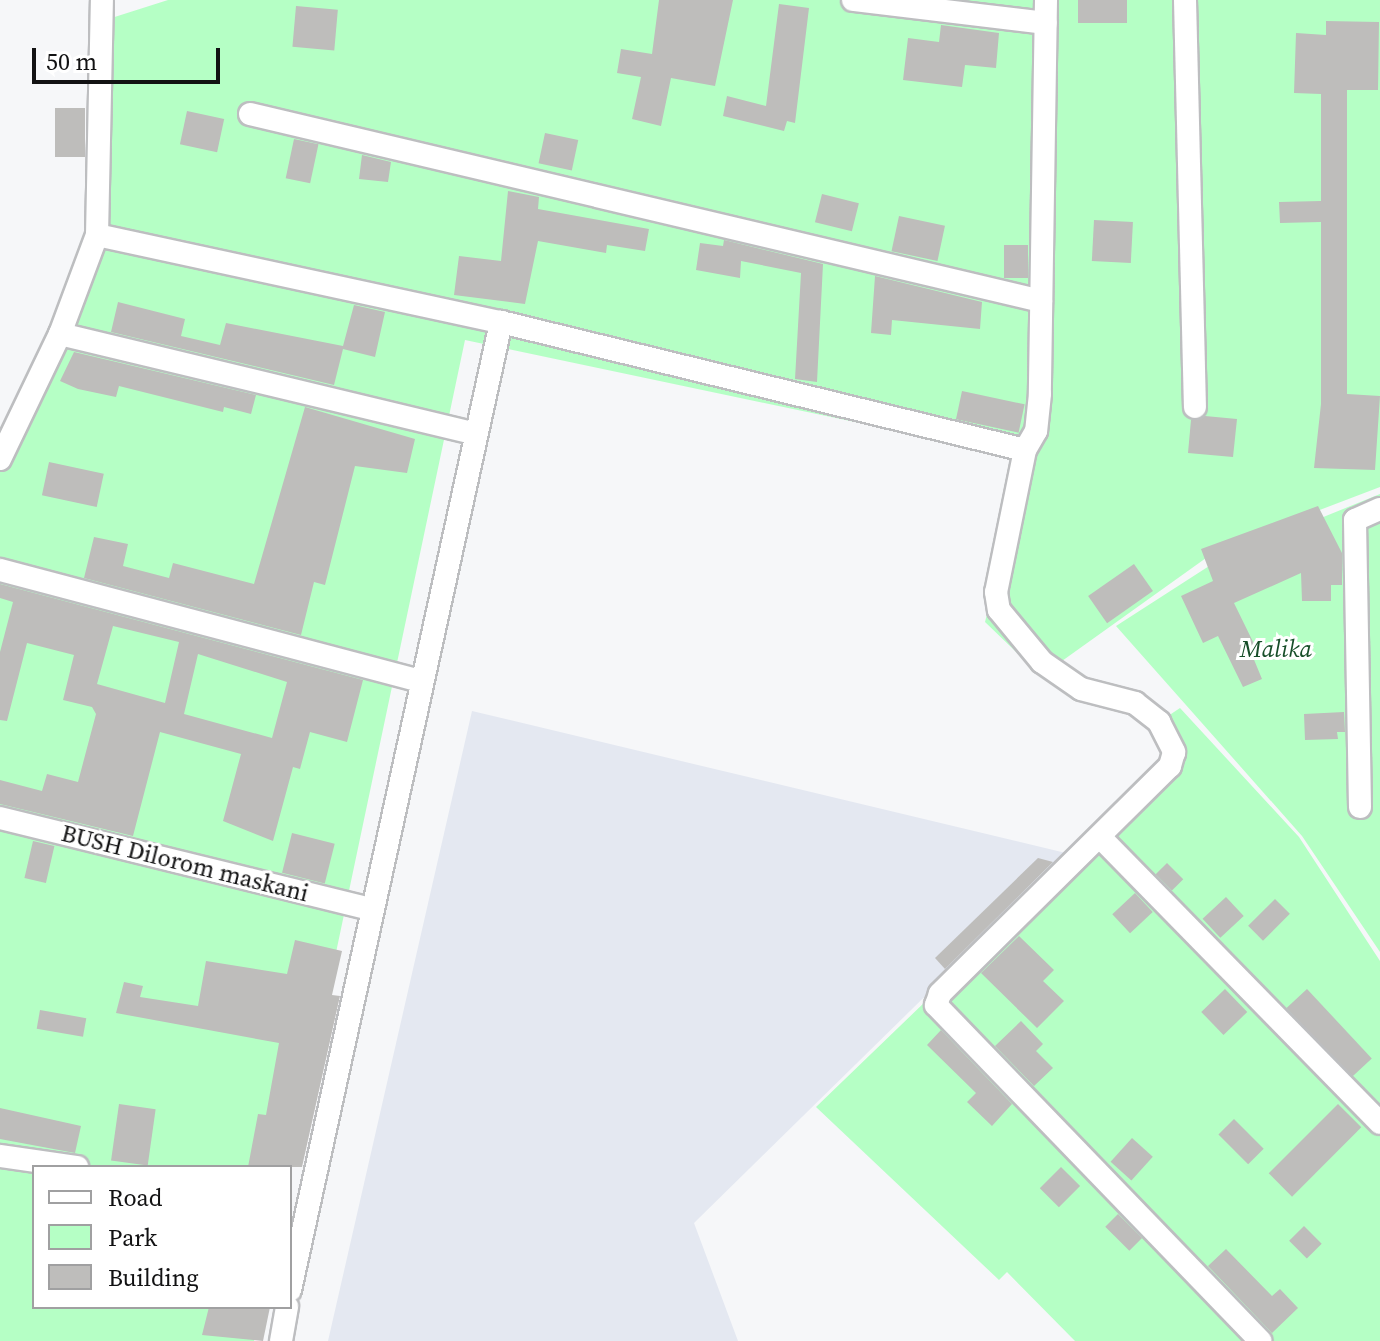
<!DOCTYPE html>
<html>
<head>
<meta charset="utf-8">
<style>
	body { margin:0 }
	#map { position:relative; width:1380px; height:1341px; overflow:hidden; background:#f6f7f9; font-family:"Source Serif 4",serif }
	div>[style] { position:absolute }
	[style*='--x'] { left:calc(var(--x)*1px); top:calc(var(--y)*1px); width:calc(var(--w)*1px); rotate:calc(var(--a)*1deg) }
	.built>* { inset:0; background:#e4e8f1 }
	.green>* { inset:0; background:#b5ffc5 }
	.building>* { inset:0; background:#bebdbb; transform-origin:0 0 }
	.roads { filter:drop-shadow(2px 0 #bdbec0) drop-shadow(-2px 0 #bdbec0) drop-shadow(0 2px #bdbec0) drop-shadow(0 -2px #bdbec0) }
	.minor>* { height:22px; margin:-11px; padding:0 11px; transform-origin:11px; border-radius:11px; background:#fff }
	span { translate:-50% -50%; white-space:nowrap; text-align:center; line-height:1.15; -webkit-text-stroke:6px #fff; paint-order:stroke }
	.park-label { font-size:24px; color:#174e29; font-style:italic }
	.street-label { font-size:24px; color:#121213 }
	.legend { position:absolute; left:32px; top:1165px; width:260px; height:144px; box-sizing:border-box; background:#fff; border:2px solid #a0a0a1; margin:0; padding:10px 14px; list-style:none; font-size:24px; color:#121213 }
	.legend li { display:flex; align-items:center; gap:16px; height:40px }
	.legend b { width:40px; border:2px solid #a0a0a1 }
	.scale { position:absolute; left:32px; top:48px; width:188px; height:36px; box-sizing:border-box; border:4px solid #121213; border-top:0; padding-left:10px; font-size:24px; line-height:28px; white-space:nowrap; color:#121213; -webkit-text-stroke:6px #fff; paint-order:stroke }
</style>
</head>
<body>
<div id="map">
	<div class="built">
		<div style="clip-path:polygon(472px 711px,1070px 854px,694px 1223px,738px 1341px,328px 1341px)"></div>
	</div>
	<div class="green">
		<div style="clip-path:polygon(168px 0,1380px 0,1380px 487px,1220px 548px,1041px 676px,985px 622px,1026px 458px,465px 340px,290px 1171px,290px 1167px,34px 1167px,34px 1307px,261px 1307px,254px 1341px,0 1341px,0 443px,93px 246px,102px 21px)"></div>
		<div style="clip-path:polygon(1380px 494px,1380px 952px,1302px 836px,1116px 626px,1220px 559px)"></div>
		<div style="clip-path:polygon(1180px 708px,1299px 837px,1380px 961px,1380px 1341px,1075px 1341px,1007px 1272px,999px 1280px,816px 1107px,1178px 758px,1159px 722px)"></div>
	</div>
	<div class="building">
		<div style="clip-path:polygon(659px 0,733px 0,715px 86px,671px 78px,661px 126px,632px 119px,641px 77px,617px 73px,621px 49px,652px 54px)"></div>
		<div style="left:1078px;top:0;width:49px;height:23px"></div>
		<div style="clip-path:polygon(779px 4px,809px 8px,795px 123px,787px 121px,784px 131px,723px 116px,727px 96px,766px 106px)"></div>
		<div style="left:296px;top:6px;width:42px;height:41px;rotate:5deg"></div>
		<div style="clip-path:polygon(1326px 21px,1379px 22px,1378px 90px,1347px 90px,1347px 394px,1380px 396px,1375px 470px,1314px 468px,1321px 404px,1321px 222px,1280px 223px,1279px 202px,1321px 201px,1321px 94px,1294px 93px,1296px 33px,1326px 35px)"></div>
		<div style="clip-path:polygon(941px 25px,999px 33px,996px 68px,965px 65px,962px 87px,903px 80px,908px 38px,939px 42px)"></div>
		<div style="left:85px;top:108px;width:49px;height:30px;rotate:90deg"></div>
		<div style="left:187px;top:111px;width:38px;height:34px;rotate:12deg"></div>
		<div style="left:545px;top:133px;width:34px;height:31px;rotate:12deg"></div>
		<div style="left:294px;top:139px;width:25px;height:40px;rotate:12deg"></div>
		<div style="clip-path:polygon(362px 155px,391px 162px,388px 182px,359px 179px)"></div>
		<div style="clip-path:polygon(508px 191px,539px 197px,538px 209px,649px 229px,645px 251px,607px 245px,606px 253px,538px 241px,525px 304px,454px 295px,459px 256px,501px 261px)"></div>
		<div style="left:822px;top:194px;width:38px;height:29px;rotate:14deg"></div>
		<div style="left:899px;top:216px;width:47px;height:36px;rotate:12deg"></div>
		<div style="left:1094px;top:220px;width:39px;height:41px;rotate:3deg"></div>
		<div style="clip-path:polygon(724px 240px,823px 264px,817px 382px,795px 379px,801px 273px,741px 261px,740px 278px,696px 270px,700px 243px,723px 246px)"></div>
		<div style="left:1028px;top:245px;width:33px;height:24px;rotate:90deg"></div>
		<div style="clip-path:polygon(875px 276px,982px 302px,980px 329px,892px 320px,891px 335px,871px 333px)"></div>
		<div style="clip-path:polygon(118px 302px,185px 319px,181px 336px,220px 345px,226px 323px,343px 346px,354px 305px,385px 312px,375px 357px,343px 349px,334px 385px,111px 332px)"></div>
		<div style="clip-path:polygon(74px 352px,256px 395px,251px 414px,224px 407px,223px 412px,119px 386px,116px 397px,78px 389px,60px 381px)"></div>
		<div style="left:962px;top:391px;width:64px;height:29px;rotate:12deg"></div>
		<div style="clip-path:polygon(305px 407px,415px 439px,407px 473px,355px 466px,325px 585px,314px 582px,301px 635px,84px 578px,94px 537px,128px 544px,123px 566px,169px 578px,173px 563px,254px 584px)"></div>
		<div style="clip-path:polygon(1205px 416px,1237px 419px,1233px 457px,1188px 453px,1191px 420px)"></div>
		<div style="left:49px;top:462px;width:56px;height:34px;rotate:12deg"></div>
		<div style="clip-path:polygon(1318px 506px,1342px 553px,1342px 585px,1331px 585px,1331px 601px,1302px 601px,1301px 573px,1234px 603px,1256px 648px,1250px 650px,1262px 679px,1243px 687px,1218px 636px,1203px 643px,1181px 596px,1213px 581px,1201px 549px)"></div>
		<div style="left:1134px;top:564px;width:33px;height:56px;rotate:55deg"></div>
		<div style="clip-path:polygon(evenodd,0 584px,363px 680px,347px 742px,310px 732px,300px 769px,293px 767px,273px 841px,223px 821px,241px 754px,160px 732px,133px 836px,0 804px,0 780px,42px 791px,47px 774px,78px 782px,96px 714px,92px 707px,63px 700px,74px 655px,27px 643px,7px 721px,0 720px,0 652px,13px 602px,0 598px,0 584px,113px 626px,179px 642px,165px 703px,97px 684px,113px 626px,0 584px,198px 654px,287px 682px,272px 738px,184px 714px,198px 654px)"></div>
		<div style="clip-path:polygon(1344px 712px,1345px 732px,1337px 732px,1338px 739px,1305px 740px,1304px 714px)"></div>
		<div style="left:292px;top:833px;width:44px;height:41px;rotate:14deg"></div>
		<div style="left:33px;top:841px;width:22px;height:38px;rotate:13deg"></div>
		<div style="clip-path:polygon(1038px 858px,1053px 862px,945px 969px,935px 958px)"></div>
		<div style="left:1167px;top:863px;width:23px;height:16px;rotate:45deg"></div>
		<div style="left:1135px;top:893px;width:26px;height:31px;rotate:47deg"></div>
		<div style="left:1226px;top:897px;width:26px;height:32px;rotate:47deg"></div>
		<div style="left:1275px;top:899px;width:21px;height:38px;rotate:45deg"></div>
		<div style="clip-path:polygon(1019px 936px,1054px 970px,1043px 981px,1064px 1001px,1037px 1028px,981px 973px)"></div>
		<div style="clip-path:polygon(295px 940px,342px 951px,332px 995px,340px 996px,302px 1167px,248px 1167px,258px 1114px,266px 1115px,279px 1043px,116px 1013px,124px 982px,143px 986px,140px 997px,198px 1006px,206px 961px,287px 974px)"></div>
		<div style="left:1225px;top:989px;width:32px;height:33px;rotate:46deg"></div>
		<div style="left:1307px;top:989px;width:95px;height:28px;rotate:47deg"></div>
		<div style="left:40px;top:1010px;width:47px;height:19px;rotate:10deg"></div>
		<div style="clip-path:polygon(1021px 1021px,1043px 1044px,1036px 1051px,1053px 1068px,1034px 1086px,995px 1046px)"></div>
		<div style="clip-path:polygon(941px 1030px,1012px 1104px,992px 1126px,967px 1102px,976px 1093px,927px 1045px)"></div>
		<div style="left:119px;top:1104px;width:37px;height:57px;rotate:8deg"></div>
		<div style="left:1338px;top:1104px;width:33px;height:98px;rotate:45deg"></div>
		<div style="clip-path:polygon(0 1108px,81px 1126px,75px 1153px,0 1139px)"></div>
		<div style="left:1234px;top:1119px;width:42px;height:22px;rotate:45deg"></div>
		<div style="left:1132px;top:1138px;width:28px;height:32px;rotate:42deg"></div>
		<div style="left:1061px;top:1167px;width:27px;height:30px;rotate:45deg"></div>
		<div style="left:1118px;top:1214px;width:34px;height:18px;rotate:45deg"></div>
		<div style="left:1304px;top:1226px;width:25px;height:21px;rotate:45deg"></div>
		<div style="clip-path:polygon(1226px 1249px,1272px 1296px,1280px 1289px,1298px 1308px,1272px 1333px,1208px 1266px)"></div>
		<div style="clip-path:polygon(209px 1307px,270px 1307px,263px 1341px,202px 1335px)"></div>
	</div>
	<div class="roads">
		<div class="minor">
			<div style="--x:853;--y:0;--w:194;--a:6.8"></div>
			<div style="--x:1046;--y:0;--w:394;--a:90.9"></div>
			<div style="--x:1040;--y:394;--w:37;--a:96"></div>
			<div style="--x:1036;--y:431;--w:22;--a:120"></div>
			<div style="--x:1025;--y:450;--w:145;--a:101.5"></div>
			<div style="--x:996;--y:592;--w:18;--a:81"></div>
			<div style="--x:999;--y:610;--w:67;--a:50.4"></div>
			<div style="--x:1042;--y:662;--w:47;--a:34.7"></div>
			<div style="--x:1081;--y:689;--w:56;--a:14.5"></div>
			<div style="--x:1135;--y:703;--w:31;--a:38"></div>
			<div style="--x:1159;--y:722;--w:34;--a:63"></div>
			<div style="--x:1174;--y:752;--w:15;--a:106"></div>
			<div style="--x:1170;--y:766;--w:324;--a:135.3"></div>
			<div style="--x:940;--y:994;--w:12;--a:110"></div>
			<div style="--x:936;--y:1005;--w:467;--a:46"></div>
			<div style="--x:1185;--y:0;--w:407;--a:88.6"></div>
			<div style="--x:250;--y:114;--w:813;--a:13.3"></div>
			<div style="--x:97;--y:235;--w:413;--a:12.2"></div>
			<div style="--x:501;--y:322;--w:539;--a:13.73"></div>
			<div style="--x:60;--y:334;--w:428;--a:13.5"></div>
			<div style="--x:0;--y:459;--w:139;--a:-64.4"></div>
			<div style="--x:60;--y:334;--w:106;--a:-69.5"></div>
			<div style="--x:97;--y:235;--w:235;--a:-88.8"></div>
			<div style="--x:0;--y:570;--w:435;--a:14.8"></div>
			<div style="--x:1360;--y:807;--w:287;--a:-91"></div>
			<div style="--x:1355;--y:520;--w:27;--a:-24"></div>
			<div style="--x:0;--y:818;--w:381;--a:13.8"></div>
			<div style="--x:1100;--y:837;--w:400;--a:45.6"></div>
			<div style="--x:0;--y:1156;--w:78;--a:8.1"></div>
			<div style="--x:290;--y:1290;--w:991;--a:-77.7"></div>
			<div style="--x:281;--y:1341;--w:35;--a:-80"></div>
		</div>
	</div>
	<div class="park-label">
		<span style="left:1276px;top:649px">Malika</span>
	</div>
	<div class="street-label">
		<span style="left:185px;top:863px;rotate:14deg">BUSH Dilorom maskani</span>
	</div>
	<ul class="legend">
	<li><b style="height:10px;background:#fff"></b>Road</li>
	<li><b style="height:22px;background:#b5ffc5"></b>Park</li>
	<li><b style="height:22px;background:#bebdbb"></b>Building</li>
	</ul>
	<div class="scale">50 m</div>
</div>
</body>
</html>
